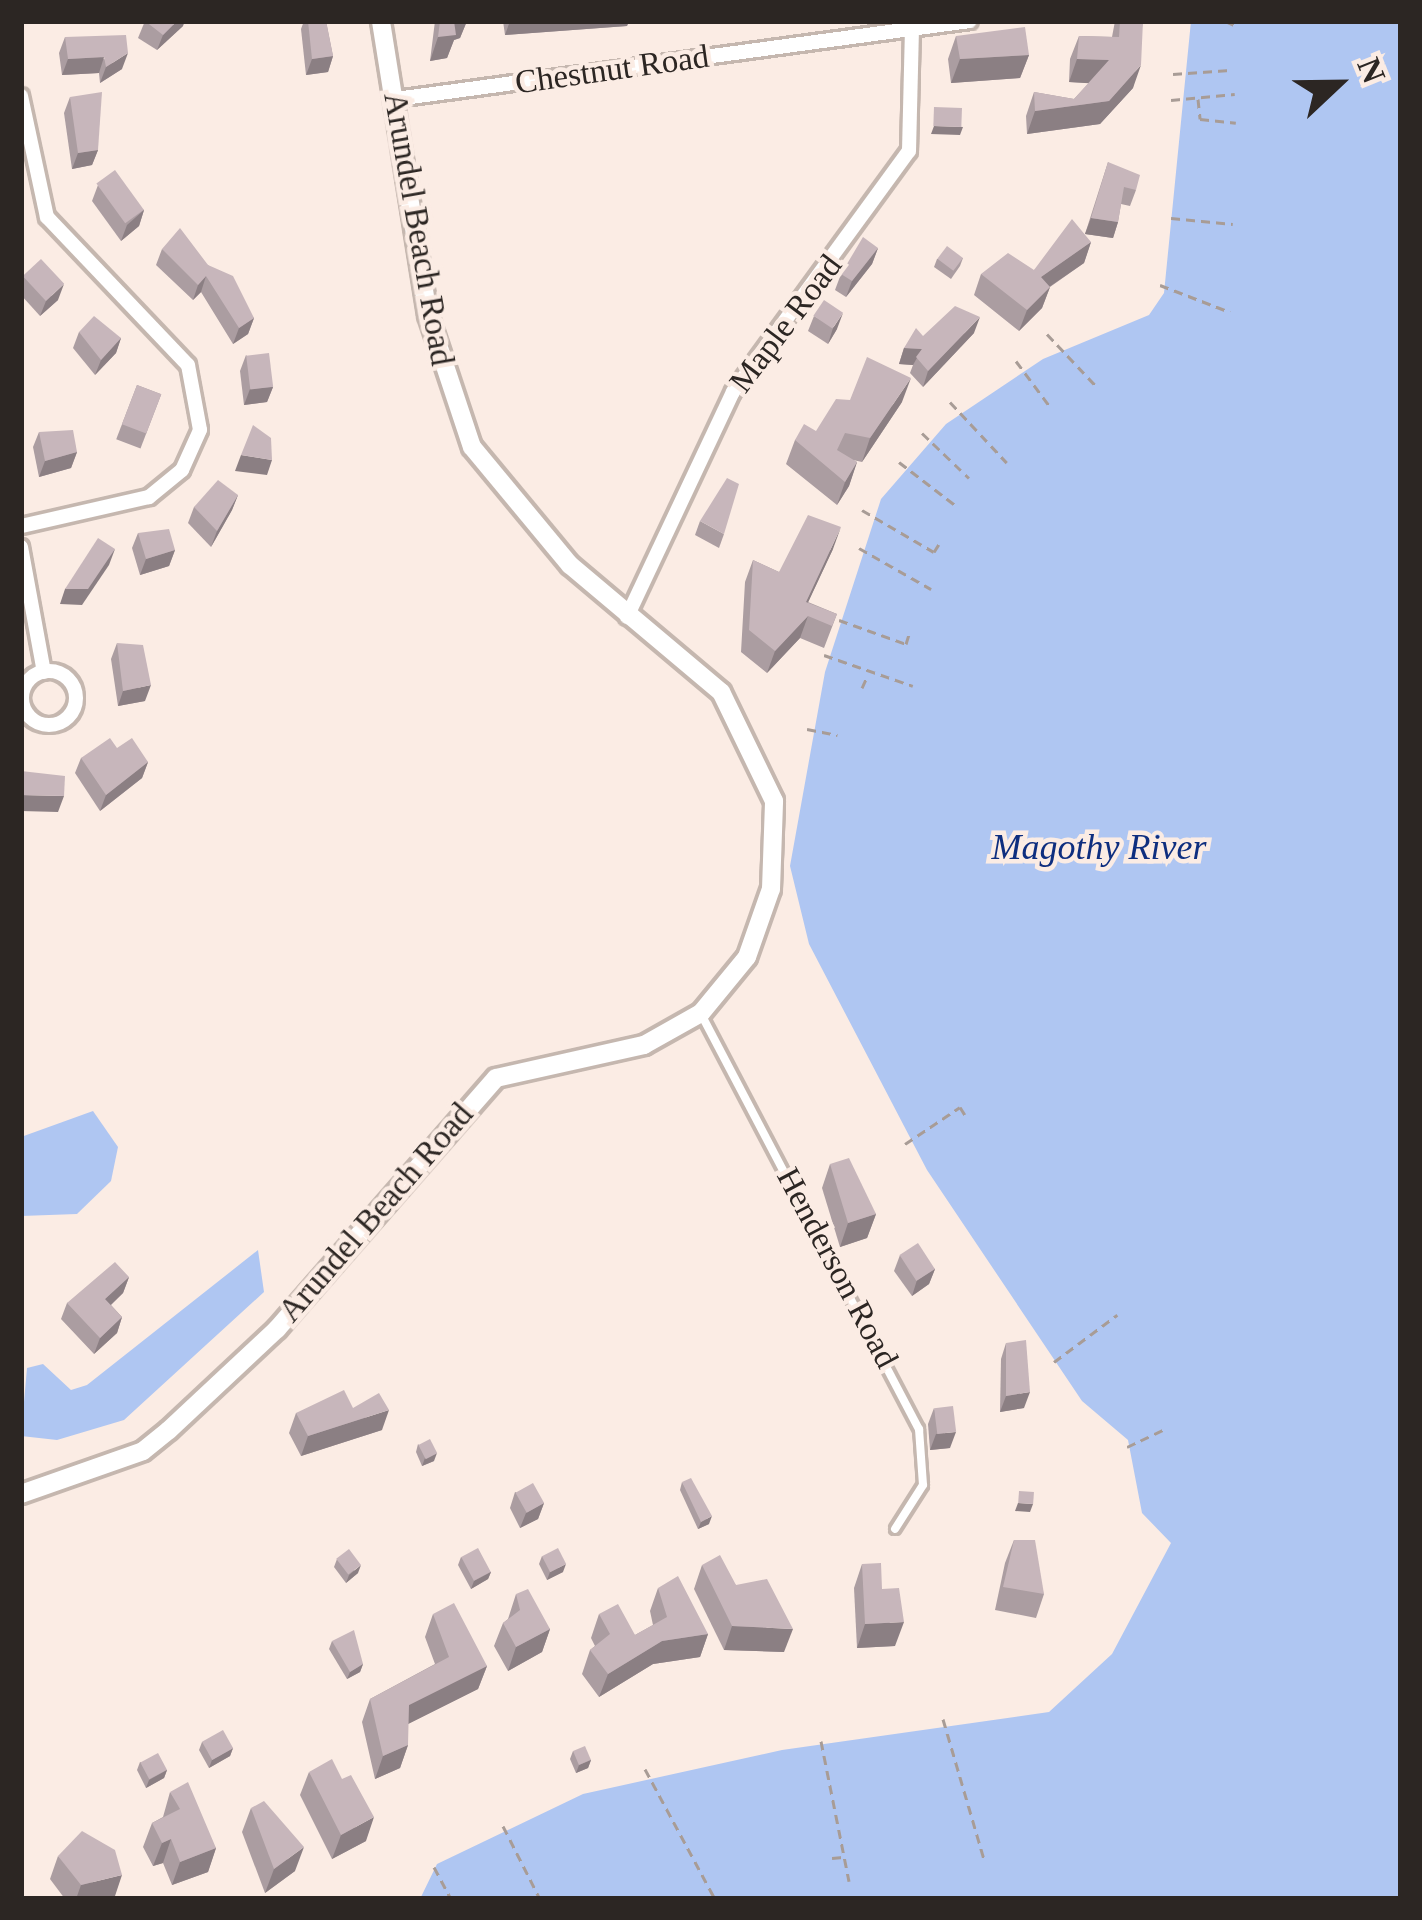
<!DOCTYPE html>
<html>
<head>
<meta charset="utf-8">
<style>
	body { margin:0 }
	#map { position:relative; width:1422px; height:1920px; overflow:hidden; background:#fbece4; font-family:Georgia,serif }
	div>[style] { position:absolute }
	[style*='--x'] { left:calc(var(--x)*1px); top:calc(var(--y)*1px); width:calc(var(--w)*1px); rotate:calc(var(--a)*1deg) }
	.water>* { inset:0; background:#afc6f2 }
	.path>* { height:3px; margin-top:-1.5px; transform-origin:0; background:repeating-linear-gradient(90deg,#a89c96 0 9px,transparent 0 15px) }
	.roads { filter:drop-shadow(3px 0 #c5b7af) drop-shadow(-3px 0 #c5b7af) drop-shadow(0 3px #c5b7af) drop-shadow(0 -3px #c5b7af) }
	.service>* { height:8px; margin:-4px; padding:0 4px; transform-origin:4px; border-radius:4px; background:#fff }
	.minor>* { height:14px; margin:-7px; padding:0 7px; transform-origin:7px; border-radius:7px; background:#fff }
	.minor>.ring { margin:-7px; padding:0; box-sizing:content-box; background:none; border:14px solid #fff; border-radius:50% }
	.tertiary>* { height:18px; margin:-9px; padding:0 9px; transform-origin:9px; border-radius:9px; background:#fff }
	.wall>* { inset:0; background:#ab9da1; transform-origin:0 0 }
	.shaded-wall>* { inset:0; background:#8b7f83 }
	.building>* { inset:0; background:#c7b6bb; transform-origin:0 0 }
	span { translate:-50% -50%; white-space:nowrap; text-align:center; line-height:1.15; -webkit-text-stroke:9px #fbece4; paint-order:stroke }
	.street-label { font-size:33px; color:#2c2623 }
	.water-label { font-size:36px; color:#0e2e7f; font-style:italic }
	.frame { position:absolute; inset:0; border:24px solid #2c2623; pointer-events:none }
	.north { position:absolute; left:1278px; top:24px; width:120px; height:120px; -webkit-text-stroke:9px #fbece4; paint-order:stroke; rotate:68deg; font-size:33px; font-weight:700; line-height:48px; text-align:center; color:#2c2623 }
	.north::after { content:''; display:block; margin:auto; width:42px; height:54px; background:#2c2623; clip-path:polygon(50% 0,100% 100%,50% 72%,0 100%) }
</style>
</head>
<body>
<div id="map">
	<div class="water">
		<div style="clip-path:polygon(1191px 21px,1401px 21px,1401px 1899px,420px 1899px,437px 1864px,583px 1794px,782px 1750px,1049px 1712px,1112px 1654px,1171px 1543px,1142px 1513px,1128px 1440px,1082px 1401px,927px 1170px,809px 944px,790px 866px,825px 672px,881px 499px,946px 424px,1043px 359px,1149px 315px,1164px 293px)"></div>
		<div style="clip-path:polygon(93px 1111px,118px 1147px,111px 1181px,77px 1214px,21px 1216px,21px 1137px)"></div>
		<div style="clip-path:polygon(258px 1250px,264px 1292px,124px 1420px,57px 1440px,21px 1436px,27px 1368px,43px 1364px,71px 1390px,87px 1385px)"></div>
	</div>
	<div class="path">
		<div style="--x:1225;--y:21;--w:12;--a:24"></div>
		<div style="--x:1173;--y:74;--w:57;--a:-4"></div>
		<div style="--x:1198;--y:99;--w:20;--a:84"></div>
		<div style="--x:1200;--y:119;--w:36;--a:6"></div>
		<div style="--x:1171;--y:100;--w:64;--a:-5.4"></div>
		<div style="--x:1171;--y:218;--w:62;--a:5.5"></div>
		<div style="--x:1160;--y:285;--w:75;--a:21.1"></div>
		<div style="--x:1047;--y:334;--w:73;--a:46.7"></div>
		<div style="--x:1016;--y:361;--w:59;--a:53.3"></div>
		<div style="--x:950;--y:402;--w:83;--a:46.9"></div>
		<div style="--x:922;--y:433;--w:65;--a:43.8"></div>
		<div style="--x:899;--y:462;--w:71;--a:37.5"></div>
		<div style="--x:862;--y:510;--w:83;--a:30.3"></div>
		<div style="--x:934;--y:552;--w:9;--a:-58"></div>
		<div style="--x:859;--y:548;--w:83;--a:29.7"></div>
		<div style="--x:839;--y:620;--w:71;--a:19.7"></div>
		<div style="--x:906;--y:644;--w:14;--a:-73"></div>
		<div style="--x:824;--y:655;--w:94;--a:19.2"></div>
		<div style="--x:862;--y:688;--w:12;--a:-66"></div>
		<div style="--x:807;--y:729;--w:31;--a:11"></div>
		<div style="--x:905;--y:1144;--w:66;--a:-33.9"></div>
		<div style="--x:960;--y:1107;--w:9;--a:58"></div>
		<div style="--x:1054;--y:1362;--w:79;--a:-36.7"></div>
		<div style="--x:1127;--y:1447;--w:44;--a:-25.4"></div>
		<div style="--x:943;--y:1719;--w:146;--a:73.7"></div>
		<div style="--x:821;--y:1741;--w:143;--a:78.7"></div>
		<div style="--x:645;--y:1769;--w:148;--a:61.7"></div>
		<div style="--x:503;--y:1826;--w:82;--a:63.1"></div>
		<div style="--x:832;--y:1858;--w:11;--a:-5"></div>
		<div style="--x:434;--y:1867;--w:36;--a:62"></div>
	</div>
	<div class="roads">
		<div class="service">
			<div style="--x:701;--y:1014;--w:469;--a:62.3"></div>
			<div style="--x:919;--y:1429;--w:56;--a:85.9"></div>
			<div style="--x:923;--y:1485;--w:52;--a:122.5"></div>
		</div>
		<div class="minor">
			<div style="--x:21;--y:96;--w:124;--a:77.9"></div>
			<div style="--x:47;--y:217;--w:204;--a:46.4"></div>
			<div style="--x:188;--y:365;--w:66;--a:79.5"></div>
			<div style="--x:200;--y:430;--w:44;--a:114.2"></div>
			<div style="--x:182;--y:470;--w:43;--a:140.7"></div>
			<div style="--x:149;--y:497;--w:131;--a:167.2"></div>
			<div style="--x:396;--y:99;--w:579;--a:-7.74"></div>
			<div style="--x:21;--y:547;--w:127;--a:79.6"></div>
			<div style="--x:627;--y:617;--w:249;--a:-64.8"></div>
			<div style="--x:733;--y:392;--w:298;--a:-53.9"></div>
			<div style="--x:909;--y:151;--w:122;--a:-88.6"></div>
			<div class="ring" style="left:22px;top:671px;width:40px;height:40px"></div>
		</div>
		<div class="tertiary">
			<div style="--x:21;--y:1494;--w:129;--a:-19.4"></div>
			<div style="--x:143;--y:1451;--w:33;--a:-39"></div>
			<div style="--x:169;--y:1430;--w:148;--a:-43.1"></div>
			<div style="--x:277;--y:1329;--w:333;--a:-48.9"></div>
			<div style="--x:496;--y:1078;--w:152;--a:-12.6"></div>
			<div style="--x:644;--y:1045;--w:65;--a:-29.3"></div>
			<div style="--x:701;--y:1013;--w:72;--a:-50.6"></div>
			<div style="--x:747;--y:957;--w:72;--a:-70.6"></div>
			<div style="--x:771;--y:889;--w:88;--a:-88"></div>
			<div style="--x:774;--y:801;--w:121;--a:-115.9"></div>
			<div style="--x:721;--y:692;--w:197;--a:-139.9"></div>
			<div style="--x:570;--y:565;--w:153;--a:-129.7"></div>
			<div style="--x:472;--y:447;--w:139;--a:-108.4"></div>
			<div style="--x:428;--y:315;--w:298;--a:-99.1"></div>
		</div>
	</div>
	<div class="wall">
		<div style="clip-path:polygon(145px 21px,183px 26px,157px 50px,138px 38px)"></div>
		<div style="clip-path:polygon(304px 21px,326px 21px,333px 56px,328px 72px,306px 75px,301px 29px)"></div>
		<div style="clip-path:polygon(435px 21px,467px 21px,460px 38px,454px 40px,447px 58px,430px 61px)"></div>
		<div style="clip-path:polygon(503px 21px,629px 21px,627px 26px,505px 35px)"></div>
		<div style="clip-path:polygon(1115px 21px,1143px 21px,1133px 88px,1100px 124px,1027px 134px,1026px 116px,1034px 92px,1074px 99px,1089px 83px,1069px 82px,1070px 59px,1079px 36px,1112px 37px)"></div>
		<div style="clip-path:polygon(956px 36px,1029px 55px,1020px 78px,951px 83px,948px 59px)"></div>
		<div style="clip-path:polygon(65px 37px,122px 69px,100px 83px,99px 73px,62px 75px,59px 53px)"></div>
		<div style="clip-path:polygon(70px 97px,98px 150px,92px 165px,72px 169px,64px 113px)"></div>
		<div style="clip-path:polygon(1108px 162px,1136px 190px,1130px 206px,1121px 204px,1118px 222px,1113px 238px,1085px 234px)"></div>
		<div style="clip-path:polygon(98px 185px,144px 210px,139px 226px,121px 241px,92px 201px)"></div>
		<div style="clip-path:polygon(1091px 242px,1084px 263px,1050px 287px,1042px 308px,1019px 331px,974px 295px,981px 274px,1034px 270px)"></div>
		<div style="clip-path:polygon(878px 248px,872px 264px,846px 297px,835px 290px,841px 274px)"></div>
		<div style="clip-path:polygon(162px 249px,208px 265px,254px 318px,248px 334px,233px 344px,201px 292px,193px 300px,156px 265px)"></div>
		<div style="clip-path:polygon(963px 258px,960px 266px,951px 279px,934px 267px,937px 259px)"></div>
		<div style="clip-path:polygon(23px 276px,58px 300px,40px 316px,21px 295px)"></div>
		<div style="clip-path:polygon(814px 316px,837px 329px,828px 344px,808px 331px)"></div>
		<div style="clip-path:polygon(79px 332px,121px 338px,116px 353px,95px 375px,73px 348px)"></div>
		<div style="clip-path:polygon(974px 333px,923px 387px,910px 373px,913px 365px,899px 364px,904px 348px,923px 336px)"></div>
		<div style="clip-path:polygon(246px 355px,273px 387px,267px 402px,244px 405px,240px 371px)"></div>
		<div style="left:137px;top:385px;width:26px;height:58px;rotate:21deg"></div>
		<div style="clip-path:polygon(902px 402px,862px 462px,853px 460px,857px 462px,849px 486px,837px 505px,786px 464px,795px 440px)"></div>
		<div style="clip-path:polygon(39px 432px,77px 452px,71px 468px,39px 477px,33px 447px)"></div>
		<div style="clip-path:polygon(238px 495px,232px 510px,211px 547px,188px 523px,194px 507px)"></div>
		<div style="clip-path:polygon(700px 521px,724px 534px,719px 548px,695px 535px)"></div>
		<div style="clip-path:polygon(138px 533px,175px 550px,169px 566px,140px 575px,132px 548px)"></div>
		<div style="clip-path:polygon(833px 549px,808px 602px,837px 614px,824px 648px,800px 638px,767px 673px,741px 652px,745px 582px,753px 560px,779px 572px)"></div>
		<div style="clip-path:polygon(117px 643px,145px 701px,118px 706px,111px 659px)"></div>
		<div style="clip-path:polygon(117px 748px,148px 762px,142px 778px,100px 811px,75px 773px,81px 758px)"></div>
		<div style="clip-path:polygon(830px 1164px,876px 1214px,867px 1238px,840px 1247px,822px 1188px)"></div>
		<div style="clip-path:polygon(900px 1255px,935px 1269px,929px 1284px,912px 1296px,894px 1271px)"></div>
		<div style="clip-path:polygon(129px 1277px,123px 1293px,111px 1305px,122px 1317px,117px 1333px,94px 1354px,61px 1319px,67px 1303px)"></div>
		<div style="clip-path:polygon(1006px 1343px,1024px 1408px,1000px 1412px,1001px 1359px)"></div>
		<div style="clip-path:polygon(353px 1408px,382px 1430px,301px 1456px,289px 1433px,296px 1413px)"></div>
		<div style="clip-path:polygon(934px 1408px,950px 1448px,930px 1450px,928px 1424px)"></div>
		<div style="clip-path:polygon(418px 1444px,434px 1461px,422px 1466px,416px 1452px)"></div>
		<div style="clip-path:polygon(682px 1482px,709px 1524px,698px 1529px,680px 1490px)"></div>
		<div style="clip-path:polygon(515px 1492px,544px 1503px,538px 1519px,520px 1528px,510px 1508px)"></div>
		<div style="clip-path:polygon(1014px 1540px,1044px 1594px,1036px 1618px,995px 1610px,1005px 1563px)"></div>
		<div style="clip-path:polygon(542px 1556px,563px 1572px,547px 1580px,539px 1564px)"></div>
		<div style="clip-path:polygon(461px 1557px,491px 1572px,488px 1579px,471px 1589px,458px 1565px)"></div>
		<div style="clip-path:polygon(337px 1559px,358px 1573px,346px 1583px,334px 1567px)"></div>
		<div style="clip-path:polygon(862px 1564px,882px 1589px,895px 1646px,857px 1648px,854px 1588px)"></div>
		<div style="clip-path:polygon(702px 1565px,736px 1585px,784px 1652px,724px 1650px,694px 1589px)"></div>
		<div style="clip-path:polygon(658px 1588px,708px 1634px,700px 1657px,653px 1664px,599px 1697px,582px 1674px,590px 1650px,595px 1646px,591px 1638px,599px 1614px,635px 1635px,653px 1625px,650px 1611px)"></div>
		<div style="clip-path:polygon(516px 1594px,550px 1629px,542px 1652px,508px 1671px,494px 1646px,503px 1623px,508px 1619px)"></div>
		<div style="clip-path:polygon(433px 1614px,487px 1666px,478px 1689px,408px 1724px,408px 1745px,400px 1768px,375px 1779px,362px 1722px,370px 1699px,435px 1664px,425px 1637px)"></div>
		<div style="clip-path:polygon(332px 1641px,363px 1664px,360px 1672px,347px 1679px,329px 1649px)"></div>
		<div style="clip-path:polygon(202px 1742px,233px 1748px,230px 1756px,209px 1768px,199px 1750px)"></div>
		<div style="clip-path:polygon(573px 1751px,591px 1760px,588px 1768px,576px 1773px,570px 1759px)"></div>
		<div style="clip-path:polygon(140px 1762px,167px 1770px,164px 1778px,146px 1788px,137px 1770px)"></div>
		<div style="clip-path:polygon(309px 1772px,366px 1841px,332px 1859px,300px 1795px)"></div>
		<div style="clip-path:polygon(170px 1792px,216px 1848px,208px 1872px,172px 1885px,163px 1863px,153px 1866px,143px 1847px,152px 1823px,163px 1817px)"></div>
		<div style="clip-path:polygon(251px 1808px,295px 1871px,265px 1893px,242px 1832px)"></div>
		<div style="clip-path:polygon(58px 1856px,113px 1899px,65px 1899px,50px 1879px)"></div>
	</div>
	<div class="shaded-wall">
		<div style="clip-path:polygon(177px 21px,185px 21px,183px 26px,157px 50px,163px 35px)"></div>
		<div style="clip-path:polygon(453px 21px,467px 21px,460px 38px,454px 40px,447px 58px,430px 61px,438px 37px)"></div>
		<div style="clip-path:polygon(510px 21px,629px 21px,627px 26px,505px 35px)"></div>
		<div style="clip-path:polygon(128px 53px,122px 69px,100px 83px,106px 67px)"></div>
		<div style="clip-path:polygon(1029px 55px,1020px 78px,951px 83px,960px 59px)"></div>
		<div style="clip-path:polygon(333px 56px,328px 72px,306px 75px,312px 59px)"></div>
		<div style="clip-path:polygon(104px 57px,99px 73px,62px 75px,68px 59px)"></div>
		<div style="clip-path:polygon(1077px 59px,1109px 60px,1101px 84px,1069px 82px)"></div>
		<div style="clip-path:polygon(1141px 65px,1133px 88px,1100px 124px,1027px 134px,1035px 111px,1109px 101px)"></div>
		<div style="clip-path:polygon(934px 126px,963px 127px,960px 135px,931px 134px)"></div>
		<div style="clip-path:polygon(98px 150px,92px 165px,72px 169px,78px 153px)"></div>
		<div style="clip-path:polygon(144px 210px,139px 226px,121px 241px,127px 225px)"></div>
		<div style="clip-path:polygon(1091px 218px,1118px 222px,1113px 238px,1085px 234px)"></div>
		<div style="clip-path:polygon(1091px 242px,1084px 263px,1033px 298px,1041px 277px)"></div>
		<div style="clip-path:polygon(878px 248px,872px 264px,846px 297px,852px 281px)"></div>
		<div style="clip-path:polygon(206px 276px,201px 292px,193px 300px,198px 285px)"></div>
		<div style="clip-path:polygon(64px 284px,58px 300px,40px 316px,46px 301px)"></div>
		<div style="clip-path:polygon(1050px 287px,1042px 308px,1019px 331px,1027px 310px)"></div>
		<div style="clip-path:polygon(843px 313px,837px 329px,828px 344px,833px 328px)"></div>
		<div style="clip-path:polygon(980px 317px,974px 333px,923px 387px,928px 371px)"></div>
		<div style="clip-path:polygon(254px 318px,248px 334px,233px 344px,239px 328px)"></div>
		<div style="clip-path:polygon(121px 338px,116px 353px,95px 375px,101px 360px)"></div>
		<div style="clip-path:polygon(904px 348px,922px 349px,913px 365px,899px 364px)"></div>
		<div style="clip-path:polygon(911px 378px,902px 402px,862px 462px,870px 438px)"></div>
		<div style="clip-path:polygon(273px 387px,267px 402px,244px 405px,250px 389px)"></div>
		<div style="clip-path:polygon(77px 452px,71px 468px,39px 477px,45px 461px)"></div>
		<div style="clip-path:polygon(241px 455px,272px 460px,267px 475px,235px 471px)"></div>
		<div style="clip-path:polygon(857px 462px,849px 486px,837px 505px,845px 482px)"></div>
		<div style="clip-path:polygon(238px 495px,232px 510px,211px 547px,217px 531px)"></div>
		<div style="clip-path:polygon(841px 527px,833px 549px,798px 624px,806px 602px)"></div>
		<div style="clip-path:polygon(115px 549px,109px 565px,82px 605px,60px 604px,65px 589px)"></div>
		<div style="clip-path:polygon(175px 550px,169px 566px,140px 575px,146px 559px)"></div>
		<div style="clip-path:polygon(808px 616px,800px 638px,767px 673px,775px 651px)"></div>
		<div style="clip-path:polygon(151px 685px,145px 701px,118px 706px,123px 691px)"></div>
		<div style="clip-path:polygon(148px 762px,142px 778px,100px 811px,106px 795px)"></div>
		<div style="clip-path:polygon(21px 795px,64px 796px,58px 812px,21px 811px)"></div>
		<div style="clip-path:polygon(876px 1214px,867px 1238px,840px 1247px,848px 1223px)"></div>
		<div style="clip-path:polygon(935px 1269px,929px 1284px,912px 1296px,917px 1280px)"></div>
		<div style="clip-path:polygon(129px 1277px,123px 1293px,100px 1315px,105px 1299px)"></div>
		<div style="clip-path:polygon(122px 1317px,117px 1333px,94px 1354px,100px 1338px)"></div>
		<div style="clip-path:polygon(1030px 1392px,1024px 1408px,1000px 1412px,1006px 1396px)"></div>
		<div style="clip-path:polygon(389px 1410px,382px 1430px,301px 1456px,308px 1436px)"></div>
		<div style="clip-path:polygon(956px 1432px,950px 1448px,930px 1450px,936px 1434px)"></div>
		<div style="clip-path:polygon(437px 1453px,434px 1461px,422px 1466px,425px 1458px)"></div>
		<div style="clip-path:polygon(544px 1503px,538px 1519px,520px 1528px,526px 1513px)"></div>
		<div style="clip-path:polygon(1018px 1503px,1033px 1504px,1030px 1512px,1015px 1511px)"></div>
		<div style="clip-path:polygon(712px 1516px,709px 1524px,698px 1529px,701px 1522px)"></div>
		<div style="clip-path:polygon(566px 1564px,563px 1572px,547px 1580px,550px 1572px)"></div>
		<div style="clip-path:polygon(361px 1565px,358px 1573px,346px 1583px,349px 1575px)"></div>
		<div style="clip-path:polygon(491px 1572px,488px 1579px,471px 1589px,474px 1581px)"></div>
		<div style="clip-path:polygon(904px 1622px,895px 1646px,857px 1648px,865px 1624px)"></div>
		<div style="clip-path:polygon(732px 1626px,793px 1629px,784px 1652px,724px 1650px)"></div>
		<div style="clip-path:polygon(550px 1629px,542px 1652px,508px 1671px,516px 1647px)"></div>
		<div style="clip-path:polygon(708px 1634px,700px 1657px,653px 1664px,599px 1697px,608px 1674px,662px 1641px)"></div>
		<div style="clip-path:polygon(363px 1664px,360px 1672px,347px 1679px,350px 1672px)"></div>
		<div style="clip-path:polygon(487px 1666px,478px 1689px,400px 1728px,409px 1705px)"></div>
		<div style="clip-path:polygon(408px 1745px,400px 1768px,375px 1779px,383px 1756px)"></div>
		<div style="clip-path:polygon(233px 1748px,230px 1756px,209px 1768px,212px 1760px)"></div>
		<div style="clip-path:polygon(591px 1760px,588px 1768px,576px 1773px,579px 1765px)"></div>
		<div style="clip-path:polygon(167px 1770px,164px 1778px,146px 1788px,149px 1780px)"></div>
		<div style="clip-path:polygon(374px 1817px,366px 1841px,332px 1859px,341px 1835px)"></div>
		<div style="clip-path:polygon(171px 1839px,163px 1863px,153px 1866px,162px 1843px)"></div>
		<div style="clip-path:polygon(304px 1847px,295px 1871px,265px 1893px,274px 1869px)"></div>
		<div style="clip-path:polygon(216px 1848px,208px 1872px,172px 1885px,180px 1862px)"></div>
		<div style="clip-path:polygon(122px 1875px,114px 1899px,76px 1899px,81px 1885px)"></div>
	</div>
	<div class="building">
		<div style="clip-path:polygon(145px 21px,177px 21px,163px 35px)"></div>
		<div style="clip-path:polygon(308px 21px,326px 21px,333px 56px,312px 59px)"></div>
		<div style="clip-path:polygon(440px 21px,454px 21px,456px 35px,438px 37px)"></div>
		<div style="clip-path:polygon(1120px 21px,1143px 21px,1141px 65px,1109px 101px,1035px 111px,1034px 92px,1074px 99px,1109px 60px,1077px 59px,1079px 36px,1119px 37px)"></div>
		<div style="clip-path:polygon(1025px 27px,1029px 55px,960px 59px,956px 36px)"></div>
		<div style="clip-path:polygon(126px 35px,128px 53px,106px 67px,104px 57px,68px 59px,65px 37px)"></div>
		<div style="clip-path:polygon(102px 92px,98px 150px,78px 153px,70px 97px)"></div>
		<div style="left:934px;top:107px;width:28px;height:19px;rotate:2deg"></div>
		<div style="clip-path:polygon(1108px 162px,1140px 175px,1136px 190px,1124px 187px,1118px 222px,1091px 218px)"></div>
		<div style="left:115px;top:170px;width:49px;height:23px;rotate:54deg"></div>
		<div style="clip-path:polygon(1072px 219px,1091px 242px,1041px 277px,1050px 287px,1027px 310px,981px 274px,1008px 253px,1034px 270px)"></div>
		<div style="clip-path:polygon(180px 228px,208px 265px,233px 276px,254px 318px,239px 328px,206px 276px,198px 285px,162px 249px)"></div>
		<div style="clip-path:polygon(863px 237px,878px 248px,852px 281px,841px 274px)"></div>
		<div style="left:947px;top:246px;width:20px;height:16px;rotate:37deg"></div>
		<div style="left:41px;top:259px;width:34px;height:25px;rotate:47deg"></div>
		<div style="left:824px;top:300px;width:23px;height:19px;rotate:34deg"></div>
		<div style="clip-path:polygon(955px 306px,980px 317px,928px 371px,916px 357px,922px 349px,904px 348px,916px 328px,923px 336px)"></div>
		<div style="clip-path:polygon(94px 316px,121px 338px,101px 360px,79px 332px)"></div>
		<div style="left:269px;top:353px;width:34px;height:23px;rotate:83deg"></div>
		<div style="clip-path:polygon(867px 357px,911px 378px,870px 438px,845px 433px,837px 450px,857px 462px,845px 482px,795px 440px,804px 424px,816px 431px,836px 399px,850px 400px)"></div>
		<div style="left:137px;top:385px;width:26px;height:42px;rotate:21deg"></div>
		<div style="clip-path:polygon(253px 425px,271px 438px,272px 460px,241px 455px)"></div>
		<div style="clip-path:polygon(73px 430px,77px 452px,45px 461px,39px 432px)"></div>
		<div style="clip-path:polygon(727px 478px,739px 484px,724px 534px,700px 521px)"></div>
		<div style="clip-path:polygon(218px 480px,238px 495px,217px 531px,194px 507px)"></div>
		<div style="clip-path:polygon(808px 515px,841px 527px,806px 602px,837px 614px,832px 626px,808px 616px,775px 651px,749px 630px,753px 560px,779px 572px)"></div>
		<div style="clip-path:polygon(169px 529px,175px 550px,146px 559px,138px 533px)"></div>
		<div style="clip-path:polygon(98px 538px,115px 549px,88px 589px,65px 589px)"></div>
		<div style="clip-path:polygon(117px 643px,143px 645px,151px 685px,123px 691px)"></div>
		<div style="clip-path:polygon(110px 738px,117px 748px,132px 738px,148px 762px,106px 795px,81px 758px)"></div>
		<div style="clip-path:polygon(21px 771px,65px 776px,64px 796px,21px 795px)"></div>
		<div style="clip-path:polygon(849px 1158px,876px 1214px,848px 1223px,830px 1164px)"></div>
		<div style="left:918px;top:1243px;width:31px;height:22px;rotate:57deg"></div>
		<div style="clip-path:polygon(115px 1262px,129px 1277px,105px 1299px,122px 1317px,100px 1338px,67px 1303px)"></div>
		<div style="clip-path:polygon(1026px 1340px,1030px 1392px,1006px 1396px,1006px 1343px)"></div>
		<div style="clip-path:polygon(344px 1390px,353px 1408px,379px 1393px,389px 1410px,308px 1436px,296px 1413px)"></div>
		<div style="left:953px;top:1406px;width:26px;height:19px;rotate:83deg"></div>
		<div style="left:430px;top:1439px;width:16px;height:13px;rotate:63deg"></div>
		<div style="clip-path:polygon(691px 1478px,712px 1516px,701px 1522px,682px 1482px)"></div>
		<div style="left:533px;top:1483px;width:23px;height:20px;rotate:61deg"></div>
		<div style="left:1019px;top:1491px;width:15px;height:12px;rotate:4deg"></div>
		<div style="clip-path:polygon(1014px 1540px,1035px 1540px,1044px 1594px,1003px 1587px)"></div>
		<div style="left:478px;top:1548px;width:27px;height:19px;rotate:62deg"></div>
		<div style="left:558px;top:1548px;width:18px;height:18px;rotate:63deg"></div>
		<div style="left:349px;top:1549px;width:20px;height:16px;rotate:53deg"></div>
		<div style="clip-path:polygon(720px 1555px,736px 1585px,767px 1579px,793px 1629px,732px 1626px,702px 1565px)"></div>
		<div style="clip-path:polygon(881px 1563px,882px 1589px,899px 1588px,904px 1622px,865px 1624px,862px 1564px)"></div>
		<div style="clip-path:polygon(678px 1576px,708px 1634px,662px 1641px,608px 1674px,590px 1650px,610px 1634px,599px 1614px,618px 1604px,635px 1635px,667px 1617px,658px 1588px)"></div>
		<div style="clip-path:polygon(528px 1589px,550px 1629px,516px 1647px,503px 1623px,520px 1610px,516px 1594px)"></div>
		<div style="clip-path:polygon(454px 1603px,487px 1666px,409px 1705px,408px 1745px,383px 1756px,370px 1699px,449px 1657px,433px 1614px)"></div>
		<div style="clip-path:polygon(354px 1630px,363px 1664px,350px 1672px,332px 1641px)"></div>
		<div style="left:223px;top:1730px;width:21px;height:24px;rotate:61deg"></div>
		<div style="left:585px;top:1746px;width:15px;height:13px;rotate:67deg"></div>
		<div style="left:158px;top:1753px;width:19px;height:20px;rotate:62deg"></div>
		<div style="clip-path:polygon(332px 1759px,342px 1779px,351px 1775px,374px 1817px,341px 1835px,309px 1772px)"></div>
		<div style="clip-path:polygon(188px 1782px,216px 1848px,180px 1862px,171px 1839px,162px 1843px,152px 1823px,180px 1809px,170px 1792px)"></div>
		<div style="clip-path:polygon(264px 1801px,304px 1847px,274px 1869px,251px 1808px)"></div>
		<div style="clip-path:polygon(82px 1831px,115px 1850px,122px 1875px,81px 1885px,58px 1856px)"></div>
	</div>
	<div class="street-label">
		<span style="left:612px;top:70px;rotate:-8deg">Chestnut Road</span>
		<span style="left:418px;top:229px;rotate:80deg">Arundel Beach Road</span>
		<span style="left:786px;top:324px;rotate:-53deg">Maple Road</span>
		<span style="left:376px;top:1213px;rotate:-49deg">Arundel Beach Road</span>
		<span style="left:837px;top:1268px;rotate:62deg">Henderson Road</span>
	</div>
	<div class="water-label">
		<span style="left:1099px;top:848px">Magothy River</span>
	</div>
	<div class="frame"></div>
	<div class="north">N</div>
</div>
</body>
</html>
